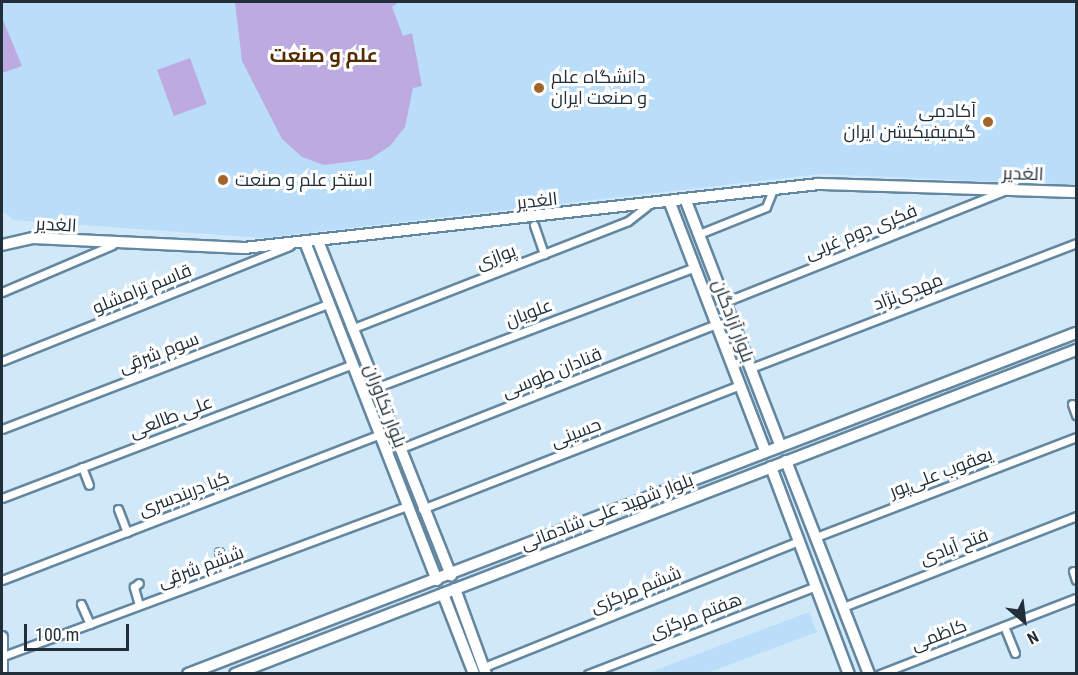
<!DOCTYPE html>
<html>
<head>
<meta charset="utf-8">
<style>
	body { margin:0 }
	#map { position:relative; width:1078px; height:675px; overflow:hidden; background:#d1e8f9; font-family:"Roboto Condensed",Cairo,sans-serif }
	div>[style] { position:absolute }
	[style*='--x'] { left:calc(var(--x)*1px); top:calc(var(--y)*1px); width:calc(var(--w)*1px); rotate:calc(var(--a)*1deg) }
	.built>* { inset:0; background:#badef9 }
	.green>* { inset:0; background:#bcaae1; transform-origin:0 0 }
	.roads { filter:drop-shadow(2px 0 #6387a0) drop-shadow(-2px 0 #6387a0) drop-shadow(0 2px #6387a0) drop-shadow(0 -2px #6387a0) }
	.street>* { height:7px; margin:-3.5px; padding:0 3.5px; transform-origin:3.5px; border-radius:3.5px; background:#fff }
	.secondary>* { height:10px; margin:-5px; padding:0 5px; transform-origin:5px; border-radius:5px; background:#fff }
	.primary>* { height:10px; margin:-5px; padding:0 5px; transform-origin:5px; border-radius:5px; background:#fff }
	.dots>* { width:16px; height:16px; translate:-50% -50%; box-sizing:border-box; border:3px solid #fff; border-radius:50% }
	span { translate:-50% -50%; white-space:nowrap; text-align:center; line-height:1.15; -webkit-text-stroke:6px #fff; paint-order:stroke }
	.poi-label { font-size:18px; color:#202f39 }
	.left { translate:0 -50%; text-align:left }
	.right { translate:-100% -50%; text-align:right }
	.street-label { font-size:18px; color:#202f39 }
	.neighbourhood-label { font-size:20px; color:#542b00; font-weight:700 }
	.frame { position:absolute; inset:0; border:3px solid #202f39; pointer-events:none }
	.north { position:absolute; left:994px; top:591px; width:60px; height:60px; -webkit-text-stroke:4px #fff; paint-order:stroke; rotate:152deg; font-size:16px; font-weight:700; line-height:24px; text-align:center; color:#202f39 }
	.north::after { content:''; display:block; margin:auto; width:21px; height:27px; background:#202f39; clip-path:polygon(50% 0,100% 100%,50% 72%,0 100%) }
	.scale { position:absolute; left:24px; top:624px; width:105px; height:27px; box-sizing:border-box; border:3px solid #202f39; border-top:0; padding-left:8px; font-size:18px; line-height:21px; white-space:nowrap; color:#202f39; -webkit-text-stroke:4px #fff; paint-order:stroke }
</style>
</head>
<body>
<div id="map">
	<div class="built">
		<div style="clip-path:polygon(2px 2px,1076px 2px,1076px 185px,820px 174px,262px 238px,13px 220px,2px 210px)"></div>
		<div style="clip-path:polygon(809px 612px,817px 632px,707px 673px,648px 673px)"></div>
	</div>
	<div class="green">
		<div style="clip-path:polygon(235px 2px,399px 2px,392px 7px,403px 36px,412px 33px,422px 86px,413px 88px,405px 127px,390px 146px,370px 159px,324px 165px,302px 157px,282px 139px,242px 61px)"></div>
		<div style="clip-path:polygon(3px 20px,22px 66px,2px 73px,2px 20px)"></div>
		<div style="left:190px;top:58px;width:49px;height:35px;rotate:70deg"></div>
	</div>
	<div class="roads">
		<div class="street">
			<div style="--x:534;--y:225;--w:31;--a:71"></div>
			<div style="--x:699;--y:234;--w:72;--a:-21.9"></div>
			<div style="--x:766;--y:207;--w:18;--a:-68"></div>
			<div style="--x:2;--y:292;--w:120;--a:-23.1"></div>
			<div style="--x:725;--y:302;--w:298;--a:-21.7"></div>
			<div style="--x:351;--y:329;--w:297;--a:-21.3"></div>
			<div style="--x:628;--y:221;--w:24;--a:-38"></div>
			<div style="--x:2;--y:361;--w:309;--a:-21.8"></div>
			<div style="--x:751;--y:368;--w:348;--a:-21"></div>
			<div style="--x:375;--y:388;--w:342;--a:-20.7"></div>
			<div style="--x:1072;--y:404;--w:12;--a:70"></div>
			<div style="--x:2;--y:429;--w:349;--a:-21"></div>
			<div style="--x:399;--y:449;--w:341;--a:-21.5"></div>
			<div style="--x:82;--y:467;--w:19;--a:69"></div>
			<div style="--x:2;--y:498;--w:373;--a:-20.9"></div>
			<div style="--x:118;--y:509;--w:25;--a:69"></div>
			<div style="--x:422;--y:509;--w:341;--a:-21.3"></div>
			<div style="--x:816;--y:537;--w:279;--a:-21"></div>
			<div style="--x:219;--y:552;--w:22;--a:72"></div>
			<div style="--x:1073;--y:571;--w:9;--a:72"></div>
			<div style="--x:2;--y:580;--w:403;--a:-21.1"></div>
			<div style="--x:81;--y:604;--w:22;--a:66"></div>
			<div style="--x:139;--y:605;--w:19;--a:-106"></div>
			<div style="--x:134;--y:587;--w:6;--a:-39"></div>
			<div style="--x:843;--y:607;--w:250;--a:-21.3"></div>
			<div style="--x:1004;--y:626;--w:29;--a:68"></div>
			<div style="--x:6;--y:655;--w:427;--a:-20.4"></div>
			<div style="--x:484;--y:667;--w:339;--a:-21.8"></div>
			<div style="--x:588;--y:674;--w:244;--a:-21.1"></div>
			<div style="--x:880;--y:674;--w:210;--a:-21.2"></div>
		</div>
		<div class="secondary">
			<div style="--x:686;--y:201;--w:261;--a:68.9"></div>
			<div style="--x:670;--y:203;--w:266;--a:69"></div>
			<div style="--x:318;--y:241;--w:360;--a:68.3"></div>
			<div style="--x:305;--y:242;--w:363;--a:68.7"></div>
			<div style="--x:2;--y:245;--w:32;--a:-13"></div>
			<div style="--x:33;--y:238;--w:211;--a:2.7"></div>
			<div style="--x:244;--y:248;--w:579;--a:-6.35"></div>
			<div style="--x:819;--y:184;--w:257;--a:1.8"></div>
			<div style="--x:786;--y:461;--w:229;--a:68.7"></div>
			<div style="--x:771;--y:467;--w:221;--a:69.4"></div>
			<div style="--x:455;--y:589;--w:90;--a:70"></div>
			<div style="--x:443;--y:594;--w:86;--a:68.8"></div>
			<div style="--x:2;--y:637;--w:37;--a:90"></div>
		</div>
		<div class="primary">
			<div style="--x:188;--y:674;--w:951;--a:-21.01"></div>
			<div style="--x:235;--y:674;--w:901;--a:-21.07"></div>
		</div>
	</div>
	<div class="dots">
		<div style="left:539px;top:88px;background:#a2642a"></div>
		<div style="left:988px;top:122px;background:#a2642a"></div>
		<div style="left:223px;top:180px;background:#a2642a"></div>
	</div>
	<div class="poi-label">
		<span class="left" style="left:551px;top:88px">دانشگاه علم<br>و صنعت ایران</span>
		<span class="right" style="left:976px;top:122px">آکادمی<br>گیمیفیکیشن ایران</span>
		<span class="left" style="left:235px;top:180px">استخر علم و صنعت</span>
	</div>
	<div class="street-label">
		<span style="left:1023px;top:174px;rotate:2deg">الغدیر</span>
		<span style="left:537px;top:201px;rotate:-6deg">الغدیر</span>
		<span style="left:56px;top:225px;rotate:3deg">الغدیر</span>
		<span style="left:861px;top:232px;rotate:-22deg">فکری دوم غربی</span>
		<span style="left:496px;top:257px;rotate:-21deg">پوازی</span>
		<span style="left:142px;top:289px;rotate:-22deg">قاسم ترامشلو</span>
		<span style="left:908px;top:292px;rotate:-21deg">مهدی‌نژاد</span>
		<span style="left:529px;top:313px;rotate:-21deg">علویان</span>
		<span style="left:733px;top:321px;rotate:69deg">بلوار آزادگان</span>
		<span style="left:159px;top:353px;rotate:-21deg">سوم شرقی</span>
		<span style="left:552px;top:373px;rotate:-22deg">قنادان طوسی</span>
		<span style="left:385px;top:406px;rotate:69deg">بلوار تکاوران</span>
		<span style="left:171px;top:417px;rotate:-21deg">علی طالعی</span>
		<span style="left:576px;top:433px;rotate:-21deg">حسینی</span>
		<span style="left:941px;top:473px;rotate:-21deg">یعقوب علی‌پور</span>
		<span style="left:184px;top:494px;rotate:-21deg">کیا دربندسری</span>
		<span style="left:607px;top:512px;rotate:-21deg">بلوار شهید علی شادمانی</span>
		<span style="left:954px;top:547px;rotate:-21deg">فتح آبادی</span>
		<span style="left:201px;top:567px;rotate:-20deg">ششم شرقی</span>
		<span style="left:636px;top:590px;rotate:-22deg">ششم مرکزی</span>
		<span style="left:696px;top:616px;rotate:-21deg">هفتم مرکزی</span>
		<span style="left:939px;top:635px;rotate:-21deg">کاظمی</span>
	</div>
	<div class="neighbourhood-label">
		<span style="left:324px;top:55px">علم و صنعت</span>
	</div>
	<div class="frame"></div>
	<div class="north">N</div>
	<div class="scale">100 m</div>
</div>
</body>
</html>
